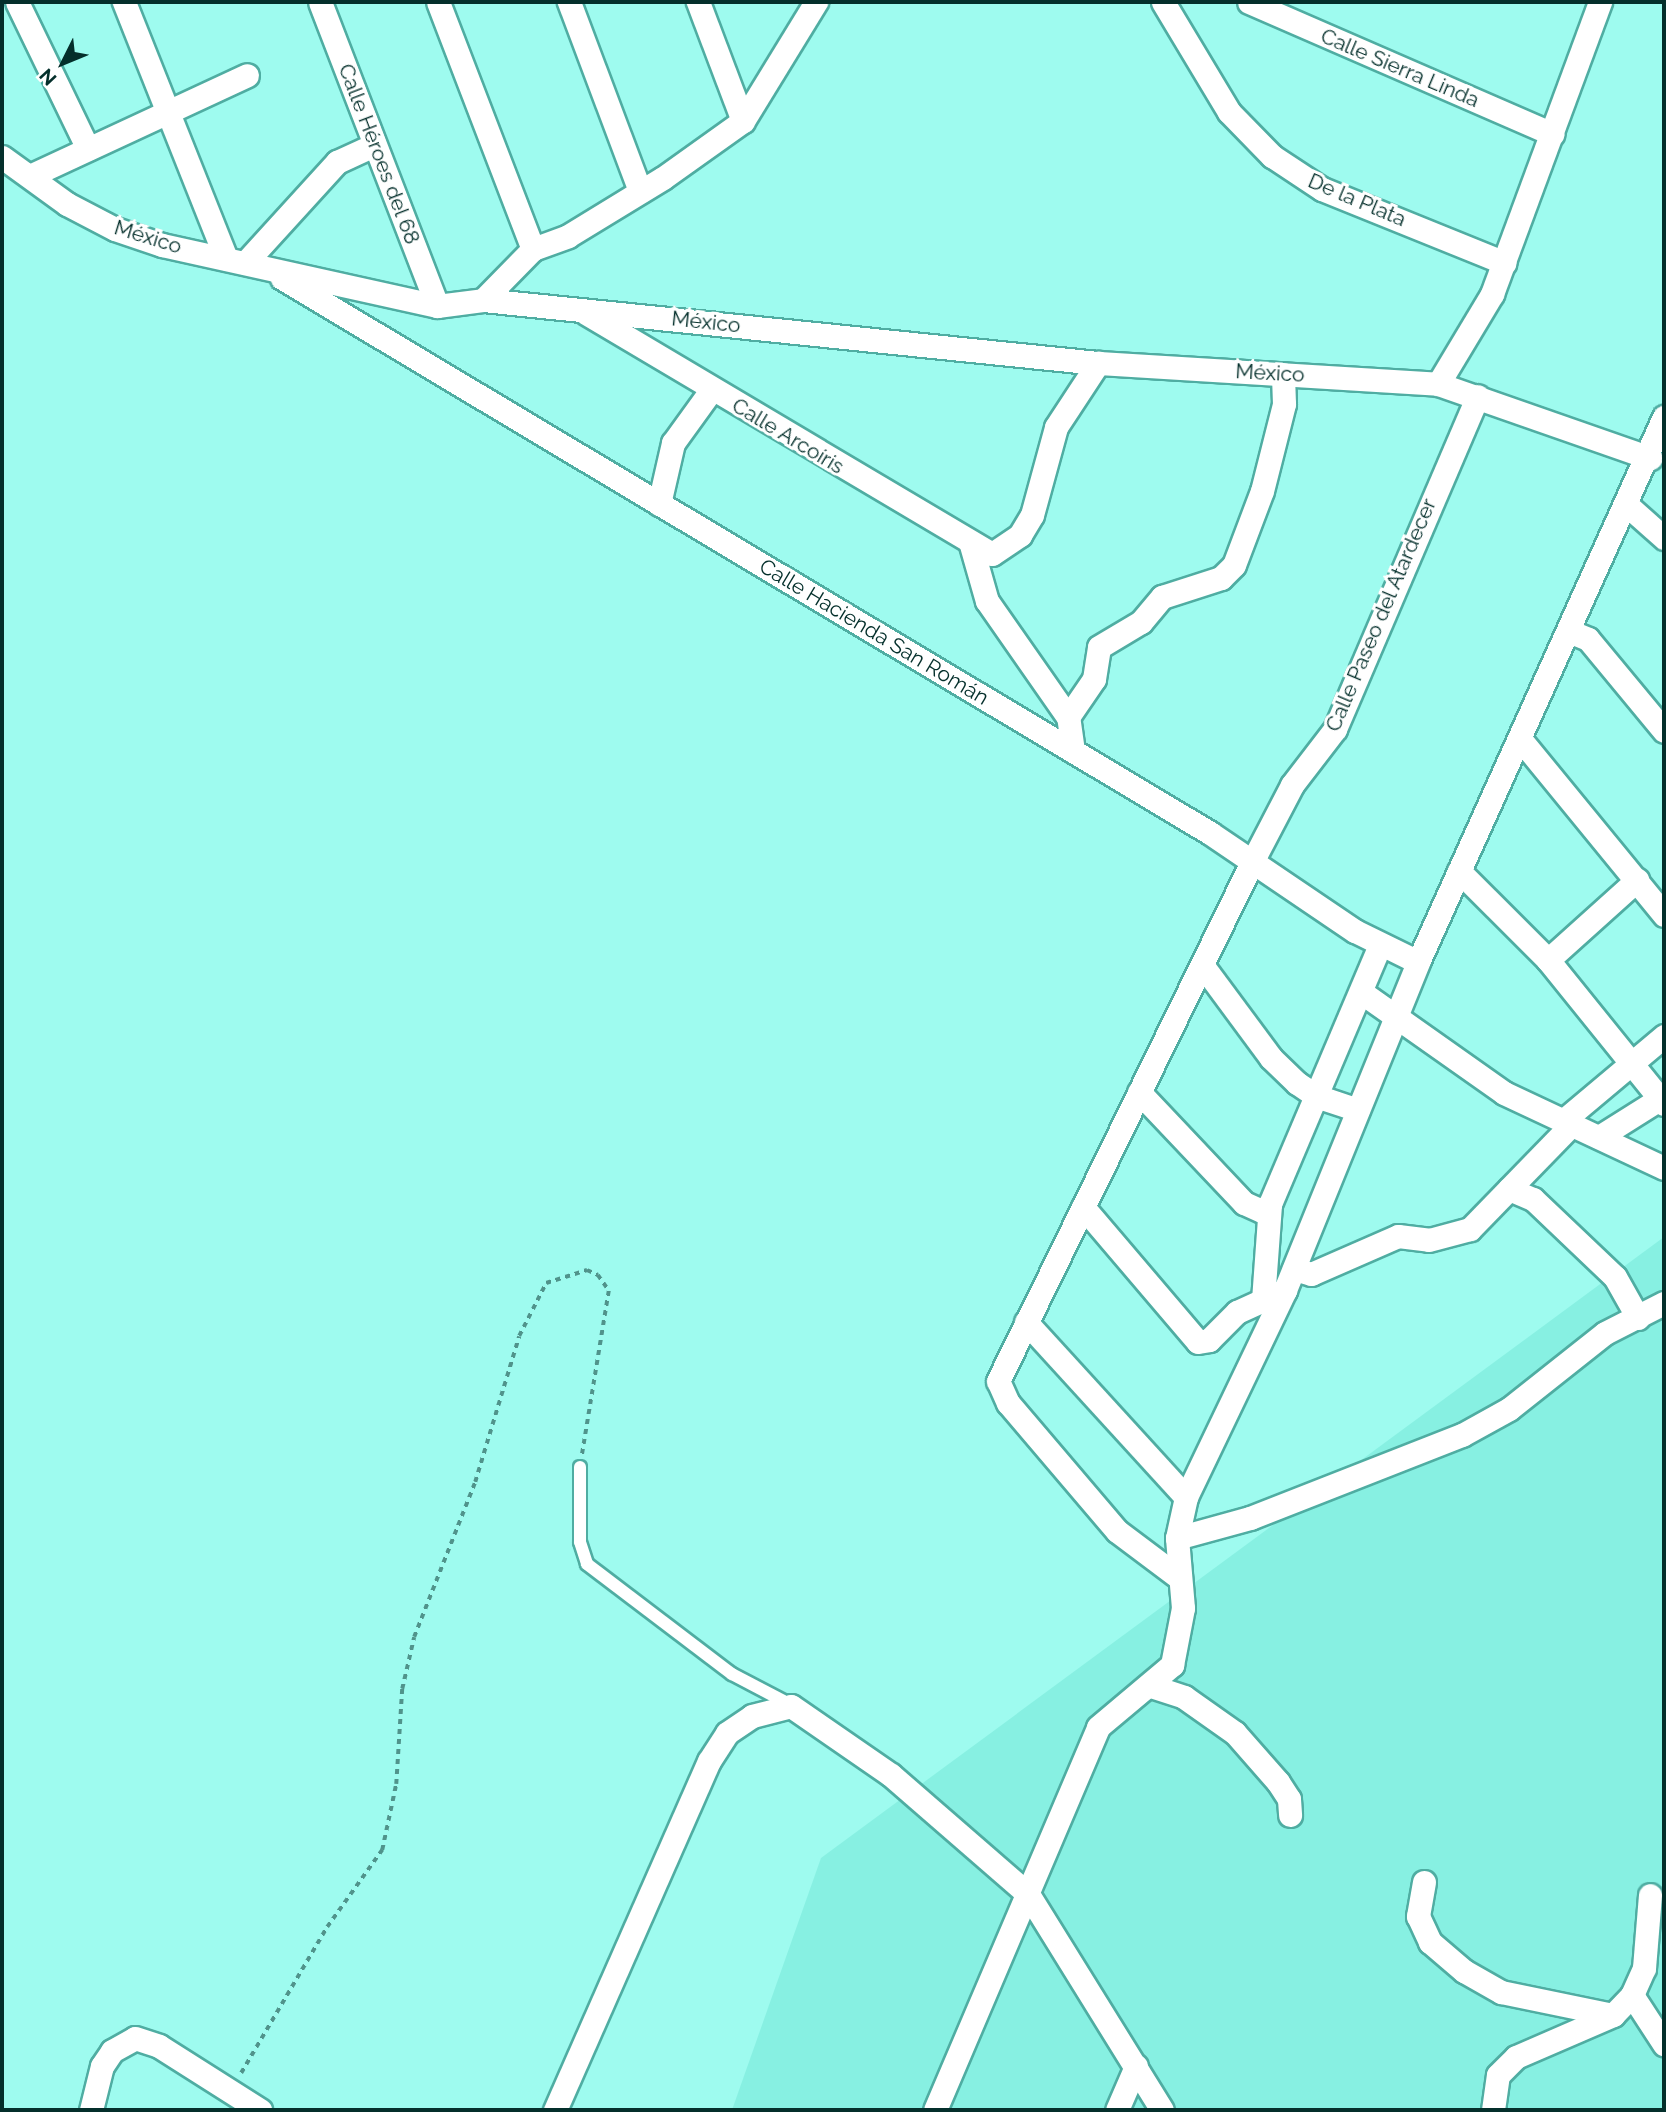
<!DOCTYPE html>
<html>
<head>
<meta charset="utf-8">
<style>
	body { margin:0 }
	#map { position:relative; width:1666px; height:2112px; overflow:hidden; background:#9efbef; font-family:Raleway,sans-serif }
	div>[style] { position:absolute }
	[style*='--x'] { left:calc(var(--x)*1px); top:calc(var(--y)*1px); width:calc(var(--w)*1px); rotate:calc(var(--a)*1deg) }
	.built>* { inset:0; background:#87f0e2 }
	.path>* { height:3.5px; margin-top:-1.75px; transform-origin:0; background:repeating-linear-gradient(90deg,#50938b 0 5px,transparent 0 10px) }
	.roads { filter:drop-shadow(2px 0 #4fada2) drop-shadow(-2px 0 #4fada2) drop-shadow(0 2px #4fada2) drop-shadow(0 -2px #4fada2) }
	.lane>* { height:12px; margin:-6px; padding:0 6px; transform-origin:6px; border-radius:6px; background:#fff }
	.street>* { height:23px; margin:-11.5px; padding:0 11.5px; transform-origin:11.5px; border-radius:11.5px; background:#fff }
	span { translate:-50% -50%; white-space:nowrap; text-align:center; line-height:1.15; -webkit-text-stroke:6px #fff; paint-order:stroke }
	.street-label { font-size:21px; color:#042f2b }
	.frame { position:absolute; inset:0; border:4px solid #042f2b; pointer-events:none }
	.north { position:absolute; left:28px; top:28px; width:70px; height:70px; -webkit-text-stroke:5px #fff; paint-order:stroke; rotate:227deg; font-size:19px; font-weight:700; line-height:28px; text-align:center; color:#042f2b }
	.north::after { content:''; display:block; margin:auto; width:24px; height:32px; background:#042f2b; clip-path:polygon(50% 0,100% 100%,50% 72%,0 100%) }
</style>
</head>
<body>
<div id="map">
	<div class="built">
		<div style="clip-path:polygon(1664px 1237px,1664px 2110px,732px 2110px,821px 1858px)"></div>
	</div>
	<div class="path">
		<div style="--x:241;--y:2073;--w:169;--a:-59.5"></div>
		<div style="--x:327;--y:1927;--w:95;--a:-54.5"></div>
		<div style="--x:382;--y:1850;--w:67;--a:-78"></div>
		<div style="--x:396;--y:1784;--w:95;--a:-86.4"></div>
		<div style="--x:402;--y:1689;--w:53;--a:-77"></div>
		<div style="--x:414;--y:1637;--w:167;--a:-68.5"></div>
		<div style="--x:475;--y:1482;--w:152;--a:-73.2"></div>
		<div style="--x:519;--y:1336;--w:59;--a:-63"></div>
		<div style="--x:546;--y:1283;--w:43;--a:-17.6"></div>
		<div style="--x:587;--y:1270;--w:12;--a:24"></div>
		<div style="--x:598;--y:1275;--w:19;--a:55"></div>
		<div style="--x:609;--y:1291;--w:166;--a:99.3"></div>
	</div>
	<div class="roads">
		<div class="lane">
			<div style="--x:580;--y:1467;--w:75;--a:90"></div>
			<div style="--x:580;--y:1542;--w:23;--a:72"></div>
			<div style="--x:587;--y:1564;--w:182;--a:37.2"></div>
			<div style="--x:732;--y:1674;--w:67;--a:27.7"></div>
		</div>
		<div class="street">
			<div style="--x:17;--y:2;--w:163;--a:64.2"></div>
			<div style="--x:124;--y:2;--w:276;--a:68.3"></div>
			<div style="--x:320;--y:2;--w:326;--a:68.9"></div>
			<div style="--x:438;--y:2;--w:265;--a:69"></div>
			<div style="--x:569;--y:2;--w:202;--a:69.4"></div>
			<div style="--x:698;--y:2;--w:127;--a:69.3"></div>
			<div style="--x:1163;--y:2;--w:128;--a:59"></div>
			<div style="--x:1229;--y:112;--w:62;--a:45.7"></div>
			<div style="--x:1272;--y:156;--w:60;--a:33.4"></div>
			<div style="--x:1322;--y:189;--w:197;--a:22"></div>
			<div style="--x:1249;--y:2;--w:331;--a:23.5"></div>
			<div style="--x:2;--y:157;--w:80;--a:35.9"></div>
			<div style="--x:67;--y:204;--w:54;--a:27.5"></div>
			<div style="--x:115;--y:229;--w:50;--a:18.8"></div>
			<div style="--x:162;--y:245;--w:282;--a:12.5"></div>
			<div style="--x:437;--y:306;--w:46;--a:-7.4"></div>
			<div style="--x:483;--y:300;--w:618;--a:5.85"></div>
			<div style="--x:1098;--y:363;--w:341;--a:3.5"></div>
			<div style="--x:1438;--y:384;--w:225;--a:19.2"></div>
			<div style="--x:32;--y:175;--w:237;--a:-24.9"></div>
			<div style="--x:245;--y:263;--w:137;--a:-47.7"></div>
			<div style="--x:337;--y:162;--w:41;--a:-24.7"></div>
			<div style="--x:282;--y:278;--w:1081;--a:30.88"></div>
			<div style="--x:1210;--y:833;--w:175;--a:34.1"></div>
			<div style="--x:1355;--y:931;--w:70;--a:26.2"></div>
			<div style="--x:483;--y:300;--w:71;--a:-45.6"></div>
			<div style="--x:533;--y:249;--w:37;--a:-20"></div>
			<div style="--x:568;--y:236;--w:111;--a:-31.4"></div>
			<div style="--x:663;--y:178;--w:98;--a:-35.5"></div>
			<div style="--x:743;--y:121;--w:140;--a:-58.5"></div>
			<div style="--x:586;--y:313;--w:472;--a:30.7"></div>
			<div style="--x:992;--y:554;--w:34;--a:-34"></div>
			<div style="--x:1020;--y:535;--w:23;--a:-59"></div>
			<div style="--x:1032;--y:515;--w:91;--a:-74.7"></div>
			<div style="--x:1056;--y:427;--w:77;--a:-56.7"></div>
			<div style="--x:1438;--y:384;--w:105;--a:-59"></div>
			<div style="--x:1492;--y:294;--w:311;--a:-69.7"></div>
			<div style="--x:659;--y:504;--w:63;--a:-77.1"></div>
			<div style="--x:673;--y:443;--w:67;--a:-54.2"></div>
			<div style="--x:1628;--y:506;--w:48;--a:41.6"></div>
			<div style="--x:971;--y:545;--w:58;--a:74.1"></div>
			<div style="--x:987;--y:601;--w:141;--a:55.1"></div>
			<div style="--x:1571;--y:632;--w:18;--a:22"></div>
			<div style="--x:1588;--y:639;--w:119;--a:50.4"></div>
			<div style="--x:1521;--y:740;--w:226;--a:50.7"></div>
			<div style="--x:1073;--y:751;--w:34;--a:-98"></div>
			<div style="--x:1068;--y:717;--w:46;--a:-55.6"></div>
			<div style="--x:1094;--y:679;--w:32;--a:-81"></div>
			<div style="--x:1099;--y:647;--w:49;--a:-30.8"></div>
			<div style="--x:1141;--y:622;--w:33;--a:-50"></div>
			<div style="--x:1162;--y:597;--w:62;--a:-17.9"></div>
			<div style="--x:1221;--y:578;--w:18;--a:-45"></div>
			<div style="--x:1234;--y:565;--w:79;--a:-69.3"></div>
			<div style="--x:1262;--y:491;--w:90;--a:-75.8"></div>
			<div style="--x:1284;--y:404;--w:30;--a:-92"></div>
			<div style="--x:1459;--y:871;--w:126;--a:45"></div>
			<div style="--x:1548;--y:960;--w:185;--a:51.1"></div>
			<div style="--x:1548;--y:960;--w:120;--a:-42"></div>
			<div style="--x:1203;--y:966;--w:114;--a:53.5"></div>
			<div style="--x:1271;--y:1058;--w:36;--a:44"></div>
			<div style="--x:1297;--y:1083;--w:23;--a:34"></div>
			<div style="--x:1316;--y:1096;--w:44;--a:18.4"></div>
			<div style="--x:1361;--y:992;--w:175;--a:35.2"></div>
			<div style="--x:1504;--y:1093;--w:177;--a:25.1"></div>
			<div style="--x:1139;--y:1092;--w:153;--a:46.6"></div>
			<div style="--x:1244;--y:1203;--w:20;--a:24"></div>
			<div style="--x:1262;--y:1211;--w:11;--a:-41"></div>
			<div style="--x:1270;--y:1204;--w:281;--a:-67"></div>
			<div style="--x:1564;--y:1120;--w:131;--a:-40"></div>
			<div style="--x:1599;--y:1137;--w:77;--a:-32.2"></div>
			<div style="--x:1509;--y:1189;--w:26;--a:23"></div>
			<div style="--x:1533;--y:1199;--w:113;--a:43.6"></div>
			<div style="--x:1615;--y:1277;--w:47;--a:60.7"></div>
			<div style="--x:1083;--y:1207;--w:177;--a:49.6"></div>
			<div style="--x:1198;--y:1342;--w:11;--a:-10"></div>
			<div style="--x:1209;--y:1340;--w:40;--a:-45"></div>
			<div style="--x:1237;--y:1312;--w:53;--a:-24.6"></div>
			<div style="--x:1294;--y:1269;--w:18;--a:16"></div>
			<div style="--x:1311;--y:1274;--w:95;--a:-23.6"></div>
			<div style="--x:1398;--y:1236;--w:31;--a:7"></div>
			<div style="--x:1429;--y:1240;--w:42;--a:-15"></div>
			<div style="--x:1470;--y:1229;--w:146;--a:-45.8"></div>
			<div style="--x:1263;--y:1300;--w:96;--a:-85.8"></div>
			<div style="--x:1026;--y:1322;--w:237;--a:47.6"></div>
			<div style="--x:1177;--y:1538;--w:76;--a:-15.3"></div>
			<div style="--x:1250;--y:1518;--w:228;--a:-21.4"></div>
			<div style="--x:1462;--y:1435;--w:54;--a:-29"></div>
			<div style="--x:1509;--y:1409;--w:122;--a:-38.4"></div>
			<div style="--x:1605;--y:1333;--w:66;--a:-27"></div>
			<div style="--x:1177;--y:1576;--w:75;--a:-143.1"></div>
			<div style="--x:1117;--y:1531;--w:168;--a:-130.4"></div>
			<div style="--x:1008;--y:1403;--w:24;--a:-114"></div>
			<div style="--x:998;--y:1381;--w:578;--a:-63.92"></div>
			<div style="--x:1252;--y:862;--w:87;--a:-62.5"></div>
			<div style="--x:1292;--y:785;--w:71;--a:-52.5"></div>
			<div style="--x:1335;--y:729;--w:362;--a:-66.8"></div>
			<div style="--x:1151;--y:1686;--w:35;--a:18"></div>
			<div style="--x:1184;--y:1697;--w:62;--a:35.2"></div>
			<div style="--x:1235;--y:1733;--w:65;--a:48.7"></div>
			<div style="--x:1278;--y:1782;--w:20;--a:57"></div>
			<div style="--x:1289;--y:1799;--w:16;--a:86"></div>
			<div style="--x:1424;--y:1882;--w:35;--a:100"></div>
			<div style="--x:1418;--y:1916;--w:29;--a:65"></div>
			<div style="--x:1430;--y:1942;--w:45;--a:40.5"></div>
			<div style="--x:1464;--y:1971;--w:43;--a:29.6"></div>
			<div style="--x:1501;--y:1992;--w:114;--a:11.6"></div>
			<div style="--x:1632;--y:1995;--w:59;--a:56.9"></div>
			<div style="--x:91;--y:2110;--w:45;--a:-76"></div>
			<div style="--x:102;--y:2066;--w:18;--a:-56"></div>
			<div style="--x:112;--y:2051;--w:26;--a:-29"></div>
			<div style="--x:135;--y:2038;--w:25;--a:18"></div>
			<div style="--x:159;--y:2046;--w:120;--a:32.4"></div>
			<div style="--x:555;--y:2110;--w:381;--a:-66.2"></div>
			<div style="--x:709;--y:1761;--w:33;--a:-57"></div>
			<div style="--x:727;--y:1733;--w:30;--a:-34"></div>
			<div style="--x:752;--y:1716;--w:40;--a:-14.4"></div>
			<div style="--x:791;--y:1706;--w:121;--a:34.6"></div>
			<div style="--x:891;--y:1775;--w:181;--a:41"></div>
			<div style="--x:1028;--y:1894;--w:254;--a:58.2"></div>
			<div style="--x:935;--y:2110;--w:416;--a:-66.9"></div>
			<div style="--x:1098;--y:1727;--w:97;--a:-40"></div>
			<div style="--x:1172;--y:1665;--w:58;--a:-79.1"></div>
			<div style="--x:1183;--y:1608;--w:70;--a:-94.9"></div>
			<div style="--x:1177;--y:1538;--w:42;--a:-77.6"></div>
			<div style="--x:1186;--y:1497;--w:229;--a:-64.4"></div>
			<div style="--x:1285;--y:1290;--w:354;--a:-67.9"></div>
			<div style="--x:1418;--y:962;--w:598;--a:-65.71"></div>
			<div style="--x:1117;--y:2110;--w:48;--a:-66.6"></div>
			<div style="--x:1493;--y:2110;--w:35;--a:-82"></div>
			<div style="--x:1498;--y:2075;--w:25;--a:-45"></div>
			<div style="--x:1516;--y:2057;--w:106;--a:-23.4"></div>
			<div style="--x:1613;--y:2015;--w:28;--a:-46"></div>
			<div style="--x:1632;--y:1995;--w:30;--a:-66"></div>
			<div style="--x:1644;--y:1968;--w:73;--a:-85.3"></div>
		</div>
	</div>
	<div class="street-label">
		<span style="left:1400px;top:68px;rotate:23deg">Calle Sierra Linda</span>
		<span style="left:379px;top:154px;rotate:69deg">Calle Héroes del 68</span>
		<span style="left:1357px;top:200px;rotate:23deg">De la Plata</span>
		<span style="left:148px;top:237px;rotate:17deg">México</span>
		<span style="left:706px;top:322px;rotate:6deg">México</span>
		<span style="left:1270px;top:373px;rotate:3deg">México</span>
		<span style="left:788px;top:436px;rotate:31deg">Calle Arcoíris</span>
		<span style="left:1381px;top:615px;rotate:-67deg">Calle Paseo del Atardecer</span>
		<span style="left:874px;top:632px;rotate:31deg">Calle Hacienda San Román</span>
	</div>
	<div class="frame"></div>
	<div class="north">N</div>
</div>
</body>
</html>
